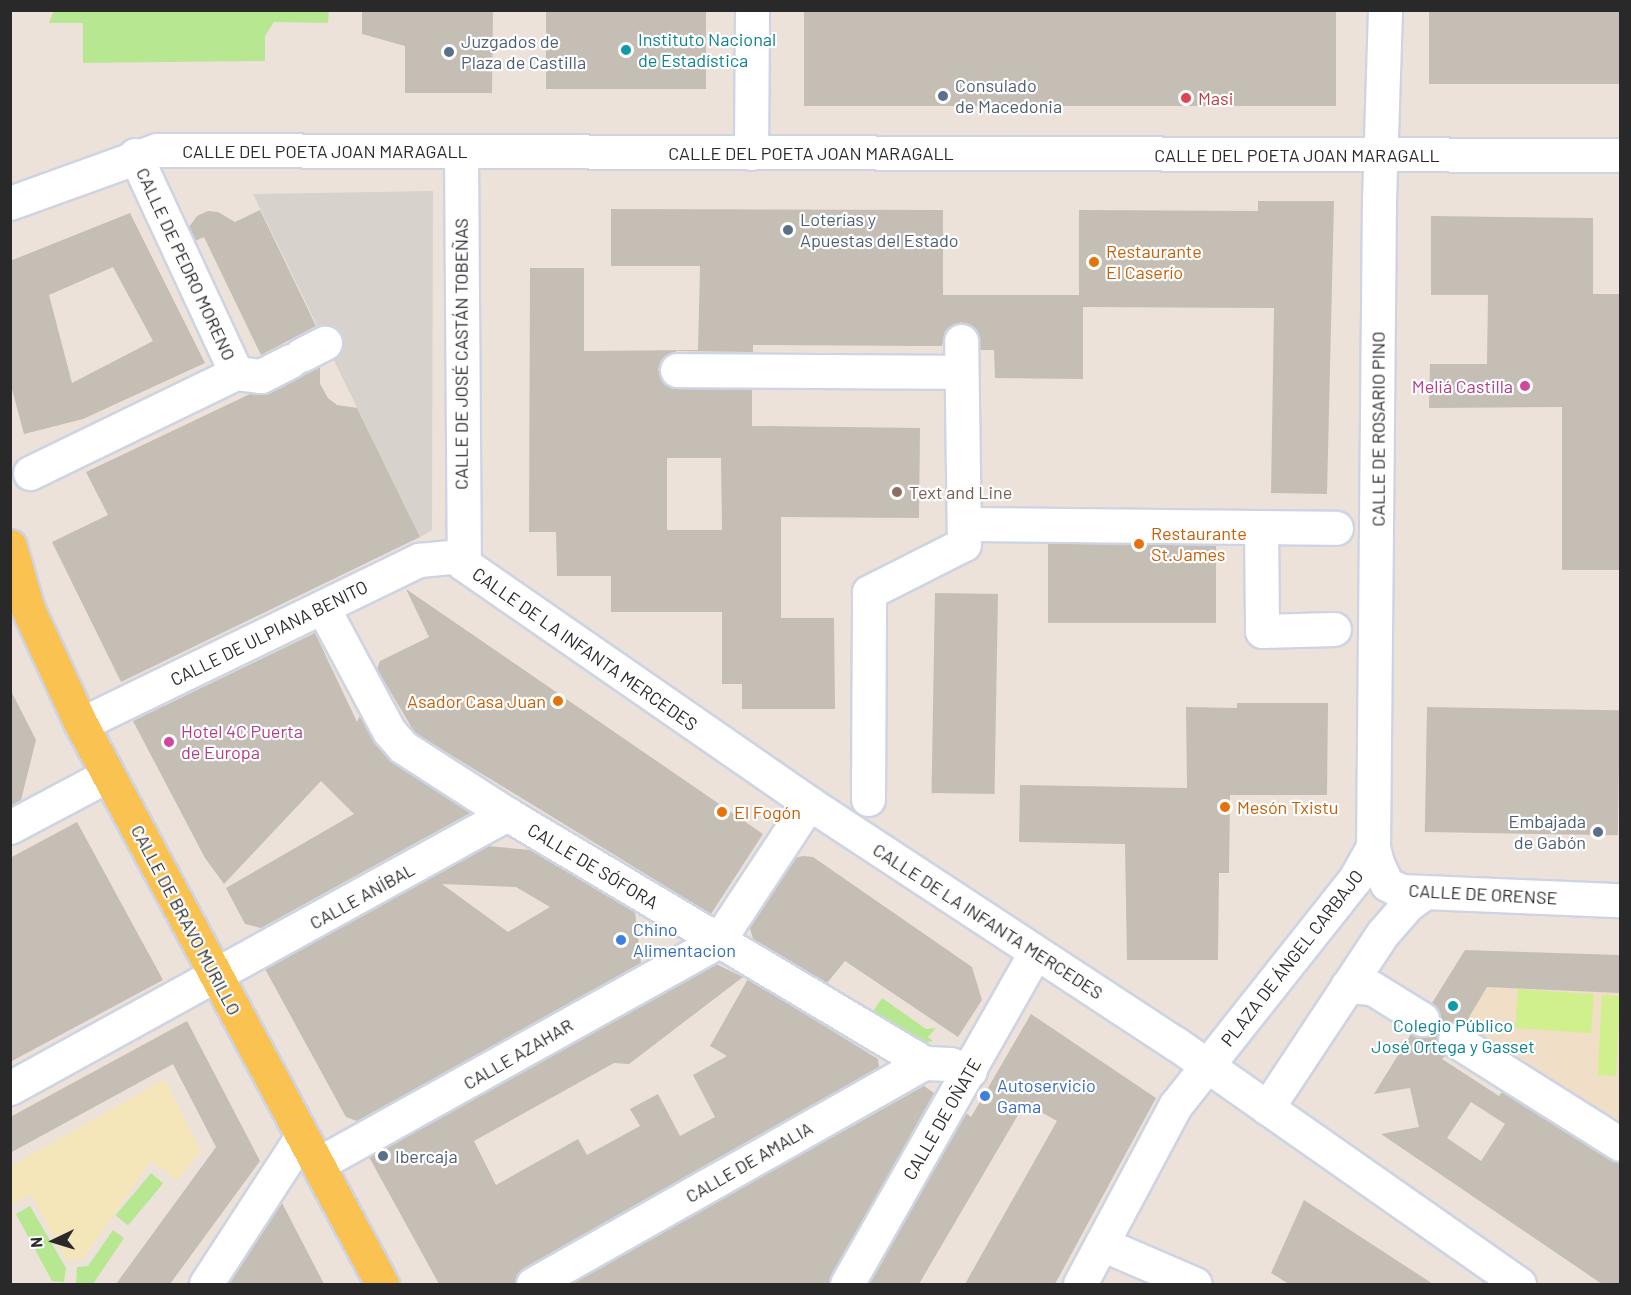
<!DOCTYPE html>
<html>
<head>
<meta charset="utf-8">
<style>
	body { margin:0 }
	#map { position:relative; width:1631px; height:1295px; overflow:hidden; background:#ece2d9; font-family:Barlow,sans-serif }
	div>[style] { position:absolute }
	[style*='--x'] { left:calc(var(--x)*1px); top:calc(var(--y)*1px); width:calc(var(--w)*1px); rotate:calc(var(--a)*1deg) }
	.education>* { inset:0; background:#f0dec7 }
	.green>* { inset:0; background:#b7e791; transform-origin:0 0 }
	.sand>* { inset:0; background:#f4e6b9 }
	.pitch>* { inset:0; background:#cff08c; transform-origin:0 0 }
	.plaza>* { inset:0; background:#d8d2cc }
	.building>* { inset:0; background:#c4beb5; transform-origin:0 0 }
	.roads { filter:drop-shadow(2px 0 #ced4e3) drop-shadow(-2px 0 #ced4e3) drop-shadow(0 2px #ced4e3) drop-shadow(0 -2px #ced4e3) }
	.minor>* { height:33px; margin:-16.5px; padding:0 16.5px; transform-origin:16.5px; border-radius:16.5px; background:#fff }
	.major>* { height:33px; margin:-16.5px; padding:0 16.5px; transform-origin:16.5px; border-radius:16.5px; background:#fac250 }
	.dots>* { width:16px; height:16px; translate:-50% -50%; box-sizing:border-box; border:3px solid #fff; border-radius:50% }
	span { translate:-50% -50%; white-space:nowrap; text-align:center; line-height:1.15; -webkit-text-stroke:4.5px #fff; paint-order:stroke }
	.culture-label { font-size:18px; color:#0d838f }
	.left { translate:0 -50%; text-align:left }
	.service-label { font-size:18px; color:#4e5e75 }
	.right { translate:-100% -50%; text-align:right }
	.health-label { font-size:18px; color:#be3a42 }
	.street-label { font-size:18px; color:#292929 }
	.food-label { font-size:18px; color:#c56008 }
	.hotel-label { font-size:18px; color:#b23c85 }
	.education-label { font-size:18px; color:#785e54 }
	.shop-label { font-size:18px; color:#366cbe }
	.frame { position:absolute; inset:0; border:12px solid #292929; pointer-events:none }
	.north { position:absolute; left:24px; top:1211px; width:60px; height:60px; -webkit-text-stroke:4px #fff; paint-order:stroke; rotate:266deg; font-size:16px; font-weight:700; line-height:24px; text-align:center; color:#292929 }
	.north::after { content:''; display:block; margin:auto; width:21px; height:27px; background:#292929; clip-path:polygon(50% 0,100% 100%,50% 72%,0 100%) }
</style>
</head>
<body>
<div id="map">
	<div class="education">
		<div style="clip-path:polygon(1487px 987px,1620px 993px,1620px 1125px,1513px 1053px,1460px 1033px)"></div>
	</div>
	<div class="green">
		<div style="clip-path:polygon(54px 10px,329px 10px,328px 23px,274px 22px,265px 36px,265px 61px,83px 63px,83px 23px,49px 23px)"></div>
		<div style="clip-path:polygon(882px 998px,926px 1029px,936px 1028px,928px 1037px,933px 1041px,917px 1044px,872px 1013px)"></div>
		<div style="left:151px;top:1173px;width:16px;height:55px;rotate:40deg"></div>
		<div style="clip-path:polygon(30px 1206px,66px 1268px,64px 1282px,52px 1281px,16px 1214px)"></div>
		<div style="clip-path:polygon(113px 1230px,124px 1238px,93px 1284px,76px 1284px,77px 1267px,88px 1266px)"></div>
	</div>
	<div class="sand">
		<div style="clip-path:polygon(165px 1079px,201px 1152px,177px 1180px,151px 1161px,83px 1259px,67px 1261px,31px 1194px,11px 1204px,11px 1166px)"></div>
	</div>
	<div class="pitch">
		<div style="left:1518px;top:989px;width:76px;height:39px;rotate:4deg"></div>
		<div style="left:1602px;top:995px;width:18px;height:80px;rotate:3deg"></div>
	</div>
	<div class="plaza">
		<div style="clip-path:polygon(433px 191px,432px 530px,420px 537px,253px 194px)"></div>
	</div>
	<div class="building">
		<div style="clip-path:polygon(362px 10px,493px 10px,492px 93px,405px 93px,405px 46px,362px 34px)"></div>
		<div style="left:546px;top:10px;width:160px;height:79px"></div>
		<div style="left:804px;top:10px;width:532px;height:96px"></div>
		<div style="left:1429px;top:10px;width:191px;height:74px"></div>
		<div style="clip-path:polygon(evenodd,1258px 201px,1334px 201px,1327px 494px,1271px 493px,1274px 308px,1083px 307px,1083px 379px,995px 378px,994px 350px,980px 350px,977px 331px,961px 322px,945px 331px,942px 346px,753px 345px,753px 352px,677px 351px,661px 360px,658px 370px,668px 386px,752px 389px,752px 426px,920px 428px,919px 518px,781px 517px,781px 618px,834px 618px,835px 709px,742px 709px,742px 684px,722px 684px,722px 612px,611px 612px,611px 576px,557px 576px,556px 532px,529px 532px,530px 268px,584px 268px,584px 351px,698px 350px,700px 266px,611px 266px,611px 209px,943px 210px,943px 295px,1079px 295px,1079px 210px,1258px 211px,1258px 201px,667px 458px,721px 458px,722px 530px,667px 530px,667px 458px)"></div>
		<div style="clip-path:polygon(260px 210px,316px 326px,261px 355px,204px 237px,195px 241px,189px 227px,197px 216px,208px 211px,218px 212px,235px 222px)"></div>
		<div style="clip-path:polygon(evenodd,130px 213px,205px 363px,83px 419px,24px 434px,10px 382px,10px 261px,130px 213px,113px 267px,153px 341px,72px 383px,49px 295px,113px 267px)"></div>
		<div style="clip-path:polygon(1431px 216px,1593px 218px,1593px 294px,1620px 294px,1620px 570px,1562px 570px,1562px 407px,1429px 408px,1430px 364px,1487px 364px,1488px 295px,1431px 295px)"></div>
		<div style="clip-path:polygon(320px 367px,320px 384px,328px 398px,337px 405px,357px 408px,420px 537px,121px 682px,52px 542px,108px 515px,86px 472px,250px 394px,270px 393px)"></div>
		<div style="left:1048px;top:544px;width:168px;height:79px"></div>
		<div style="clip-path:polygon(406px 589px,763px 834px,711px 914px,415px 733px,377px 669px,380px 661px,429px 637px)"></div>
		<div style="left:935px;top:593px;width:63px;height:200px;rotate:1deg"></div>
		<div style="clip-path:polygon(315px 633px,357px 722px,360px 716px,375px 743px,393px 763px,470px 813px,261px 928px,245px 924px,226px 888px,354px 814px,321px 781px,224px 884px,205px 858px,133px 721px)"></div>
		<div style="clip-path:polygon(10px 689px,36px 740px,21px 800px,10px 806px)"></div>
		<div style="clip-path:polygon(1237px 703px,1328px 703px,1327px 795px,1230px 795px,1229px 873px,1219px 873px,1218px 960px,1127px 960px,1125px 844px,1019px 842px,1020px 785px,1187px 788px,1186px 707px,1237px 708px)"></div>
		<div style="left:1427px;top:707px;width:193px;height:125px;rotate:1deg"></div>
		<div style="clip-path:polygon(77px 822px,163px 980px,10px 1062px,10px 858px)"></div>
		<div style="clip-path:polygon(evenodd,487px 846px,531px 850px,635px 912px,641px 963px,357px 1121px,346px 1117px,265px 969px,487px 846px,442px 884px,516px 887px,550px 907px,508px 932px,442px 884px)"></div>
		<div style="clip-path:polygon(803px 856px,813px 857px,972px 967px,982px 1000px,958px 1037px,845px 961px,827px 983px,753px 939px,750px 928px,795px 858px)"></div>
		<div style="clip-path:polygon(evenodd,1465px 950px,1620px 955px,1620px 993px,1487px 987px,1465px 1024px,1446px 1024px,1436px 1040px,1445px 1056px,1442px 1059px,1499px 1096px,1502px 1092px,1620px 1164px,1620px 1284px,1602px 1284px,1381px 1134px,1419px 1127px,1410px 1088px,1374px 1094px,1411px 1034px,1422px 1038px,1438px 1029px,1441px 1019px,1432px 1003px,1465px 950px,1471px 1102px,1505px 1124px,1481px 1161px,1447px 1138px,1471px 1102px)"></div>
		<div style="clip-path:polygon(716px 964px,743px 977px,629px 1064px,614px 1063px,474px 1141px,496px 1185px,578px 1139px,587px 1155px,640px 1126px,630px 1109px,658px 1094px,680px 1136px,715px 1117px,693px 1075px,727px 1056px,710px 1046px,748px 979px,878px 1059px,879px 1067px,524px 1268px,514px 1284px,439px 1284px,369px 1157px)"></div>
		<div style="clip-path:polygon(1031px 1014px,1156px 1098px,1055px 1284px,965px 1284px,1057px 1121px,1025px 1103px,919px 1284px,868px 1284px,966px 1113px,971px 1117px)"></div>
		<div style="clip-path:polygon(187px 1021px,260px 1161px,170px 1284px,116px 1284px,216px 1147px,173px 1064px,10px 1153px,10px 1117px)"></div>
		<div style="clip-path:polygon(924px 1086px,934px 1093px,828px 1284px,570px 1284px)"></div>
		<div style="clip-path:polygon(1304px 1200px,1433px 1284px,1289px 1284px,1271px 1273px)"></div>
		<div style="clip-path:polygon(282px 1203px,324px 1284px,228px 1284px,274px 1213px)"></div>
	</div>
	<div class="roads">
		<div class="minor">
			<div style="--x:1385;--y:10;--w:190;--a:91.8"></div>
			<div style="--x:1379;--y:200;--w:647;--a:90.53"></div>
			<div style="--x:1373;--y:847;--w:16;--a:76"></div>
			<div style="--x:1377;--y:863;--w:23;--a:65"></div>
			<div style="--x:1387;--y:884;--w:16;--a:27"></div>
			<div style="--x:1401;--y:891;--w:219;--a:2.4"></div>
			<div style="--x:461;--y:152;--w:412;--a:89.6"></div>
			<div style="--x:464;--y:564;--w:420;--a:34.7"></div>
			<div style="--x:809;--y:803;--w:438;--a:33.3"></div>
			<div style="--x:1175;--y:1043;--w:420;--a:35"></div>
			<div style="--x:751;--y:153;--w:143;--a:-89.6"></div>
			<div style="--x:135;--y:155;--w:240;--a:65.1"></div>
			<div style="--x:236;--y:373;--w:25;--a:7"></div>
			<div style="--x:261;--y:376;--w:33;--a:-27"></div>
			<div style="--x:10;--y:203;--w:156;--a:-19.8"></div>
			<div style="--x:157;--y:150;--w:1463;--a:0.2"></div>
			<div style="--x:301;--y:355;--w:27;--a:-27"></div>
			<div style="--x:677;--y:370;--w:284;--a:0.4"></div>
			<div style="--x:30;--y:473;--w:229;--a:-25.9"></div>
			<div style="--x:965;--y:524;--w:371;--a:0.6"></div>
			<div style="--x:1261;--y:527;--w:104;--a:89.4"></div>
			<div style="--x:1262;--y:631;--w:72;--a:-1.6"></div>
			<div style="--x:323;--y:608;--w:140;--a:61.8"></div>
			<div style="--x:389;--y:731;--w:21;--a:49"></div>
			<div style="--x:403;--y:747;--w:124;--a:32.8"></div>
			<div style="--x:507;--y:814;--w:486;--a:30.8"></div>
			<div style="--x:81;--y:724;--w:376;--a:-25.9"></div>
			<div style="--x:419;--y:560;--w:42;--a:-5.4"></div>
			<div style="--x:868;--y:799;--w:207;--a:-89.7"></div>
			<div style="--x:869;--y:592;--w:106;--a:-26.8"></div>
			<div style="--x:964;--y:544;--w:203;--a:-90.8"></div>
			<div style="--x:10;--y:827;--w:111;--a:-28"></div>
			<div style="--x:1347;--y:986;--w:25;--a:5"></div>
			<div style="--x:1372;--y:988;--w:59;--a:31.8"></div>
			<div style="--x:1455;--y:1040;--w:195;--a:32.2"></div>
			<div style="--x:10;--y:1088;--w:568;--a:-28.87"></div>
			<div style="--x:1267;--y:1108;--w:210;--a:-56.5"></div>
			<div style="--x:1383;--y:933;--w:37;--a:-49"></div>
			<div style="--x:1407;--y:905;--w:19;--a:-35"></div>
			<div style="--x:318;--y:1164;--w:458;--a:-29.1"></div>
			<div style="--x:718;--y:941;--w:165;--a:-56.6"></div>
			<div style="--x:1102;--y:1244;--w:101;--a:23.3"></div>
			<div style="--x:206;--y:1284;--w:176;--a:-57"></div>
			<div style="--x:533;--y:1284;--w:449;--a:-29.5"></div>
			<div style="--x:924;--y:1063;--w:26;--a:2"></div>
			<div style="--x:950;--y:1064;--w:21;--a:19"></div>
			<div style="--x:847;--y:1284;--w:381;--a:-60.4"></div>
			<div style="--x:1080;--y:1284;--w:202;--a:-61.9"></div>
			<div style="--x:1175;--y:1106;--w:290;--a:-51.6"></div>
			<div style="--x:1355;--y:879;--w:37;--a:-61"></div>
		</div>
		<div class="major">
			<div style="--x:10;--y:546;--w:66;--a:74.1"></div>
			<div style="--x:28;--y:609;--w:127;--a:65.3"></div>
			<div style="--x:81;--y:724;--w:636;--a:61.74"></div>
		</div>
	</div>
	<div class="dots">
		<div style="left:626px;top:50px;background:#0f9aa8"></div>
		<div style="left:449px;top:52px;background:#5c6f8a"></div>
		<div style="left:943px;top:96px;background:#5c6f8a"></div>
		<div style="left:1186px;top:98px;background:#e0444e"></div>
		<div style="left:788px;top:230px;background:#5c6f8a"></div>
		<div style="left:1094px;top:262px;background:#e8710a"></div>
		<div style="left:1525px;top:386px;background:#d1479c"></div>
		<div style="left:897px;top:492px;background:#8d6e63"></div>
		<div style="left:1139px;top:544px;background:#e8710a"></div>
		<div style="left:558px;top:701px;background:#e8710a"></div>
		<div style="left:169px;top:742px;background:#d1479c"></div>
		<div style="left:1225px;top:807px;background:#e8710a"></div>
		<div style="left:722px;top:812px;background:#e8710a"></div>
		<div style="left:1598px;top:832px;background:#5c6f8a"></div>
		<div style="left:621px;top:940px;background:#3f7fe0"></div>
		<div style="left:1453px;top:1006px;background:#0f9aa8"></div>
		<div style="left:985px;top:1096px;background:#3f7fe0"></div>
		<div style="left:383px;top:1156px;background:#5c6f8a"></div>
	</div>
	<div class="culture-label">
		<span class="left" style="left:638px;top:50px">Instituto Nacional<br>de Estadística</span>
		<span style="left:1453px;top:1036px">Colegio Público<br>José Ortega y Gasset</span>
	</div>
	<div class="service-label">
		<span class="left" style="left:461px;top:52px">Juzgados de<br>Plaza de Castilla</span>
		<span class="left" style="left:955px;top:96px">Consulado<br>de Macedonia</span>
		<span class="left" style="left:800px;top:230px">Loterías y<br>Apuestas del Estado</span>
		<span class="right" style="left:1586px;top:832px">Embajada<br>de Gabón</span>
		<span class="left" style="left:395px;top:1156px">Ibercaja</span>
	</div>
	<div class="health-label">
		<span class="left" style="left:1198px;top:98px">Masi</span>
	</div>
	<div class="street-label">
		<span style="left:325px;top:151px">CALLE DEL POETA JOAN MARAGALL</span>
		<span style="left:811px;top:153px">CALLE DEL POETA JOAN MARAGALL</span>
		<span style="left:1297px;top:155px">CALLE DEL POETA JOAN MARAGALL</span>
		<span style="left:186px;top:264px;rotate:65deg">CALLE DE PEDRO MORENO</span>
		<span style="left:461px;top:354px;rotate:-90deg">CALLE DE JOSÉ CASTÁN TOBEÑAS</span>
		<span style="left:1378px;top:429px;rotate:-90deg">CALLE DE ROSARIO PINO</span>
		<span style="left:269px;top:633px;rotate:-26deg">CALLE DE ULPIANA BENITO</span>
		<span style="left:585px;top:649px;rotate:35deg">CALLE DE LA INFANTA MERCEDES</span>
		<span style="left:593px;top:866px;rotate:31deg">CALLE DE SÓFORA</span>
		<span style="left:1483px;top:894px;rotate:3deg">CALLE DE ORENSE</span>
		<span style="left:362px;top:896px;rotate:-29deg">CALLE ANÍBAL</span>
		<span style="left:186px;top:920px;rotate:62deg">CALLE DE BRAVO MURILLO</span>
		<span style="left:988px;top:921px;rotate:33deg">CALLE DE LA INFANTA MERCEDES</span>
		<span style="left:1292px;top:958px;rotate:-52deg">PLAZA DE ÁNGEL CARBAJO</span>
		<span style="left:518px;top:1054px;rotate:-30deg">CALLE AZAHAR</span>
		<span style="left:942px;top:1119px;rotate:-60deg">CALLE DE OÑATE</span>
		<span style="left:749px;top:1162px;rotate:-30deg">CALLE DE AMALIA</span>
	</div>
	<div class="food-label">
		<span class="left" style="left:1106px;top:262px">Restaurante<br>El Caserío</span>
		<span class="left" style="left:1151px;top:544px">Restaurante<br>St.James</span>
		<span class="right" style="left:546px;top:701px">Asador Casa Juan</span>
		<span class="left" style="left:1237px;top:807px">Mesón Txistu</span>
		<span class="left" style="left:734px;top:812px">El Fogón</span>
	</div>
	<div class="hotel-label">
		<span class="right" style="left:1513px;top:386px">Meliá Castilla</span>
		<span class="left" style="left:181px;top:742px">Hotel 4C Puerta<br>de Europa</span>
	</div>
	<div class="education-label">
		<span class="left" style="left:909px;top:492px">Text and Line</span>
	</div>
	<div class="shop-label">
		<span class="left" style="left:633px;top:940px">Chino<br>Alimentacion</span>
		<span class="left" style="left:997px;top:1096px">Autoservicio<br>Gama</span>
	</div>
	<div class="frame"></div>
	<div class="north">N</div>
</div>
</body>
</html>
